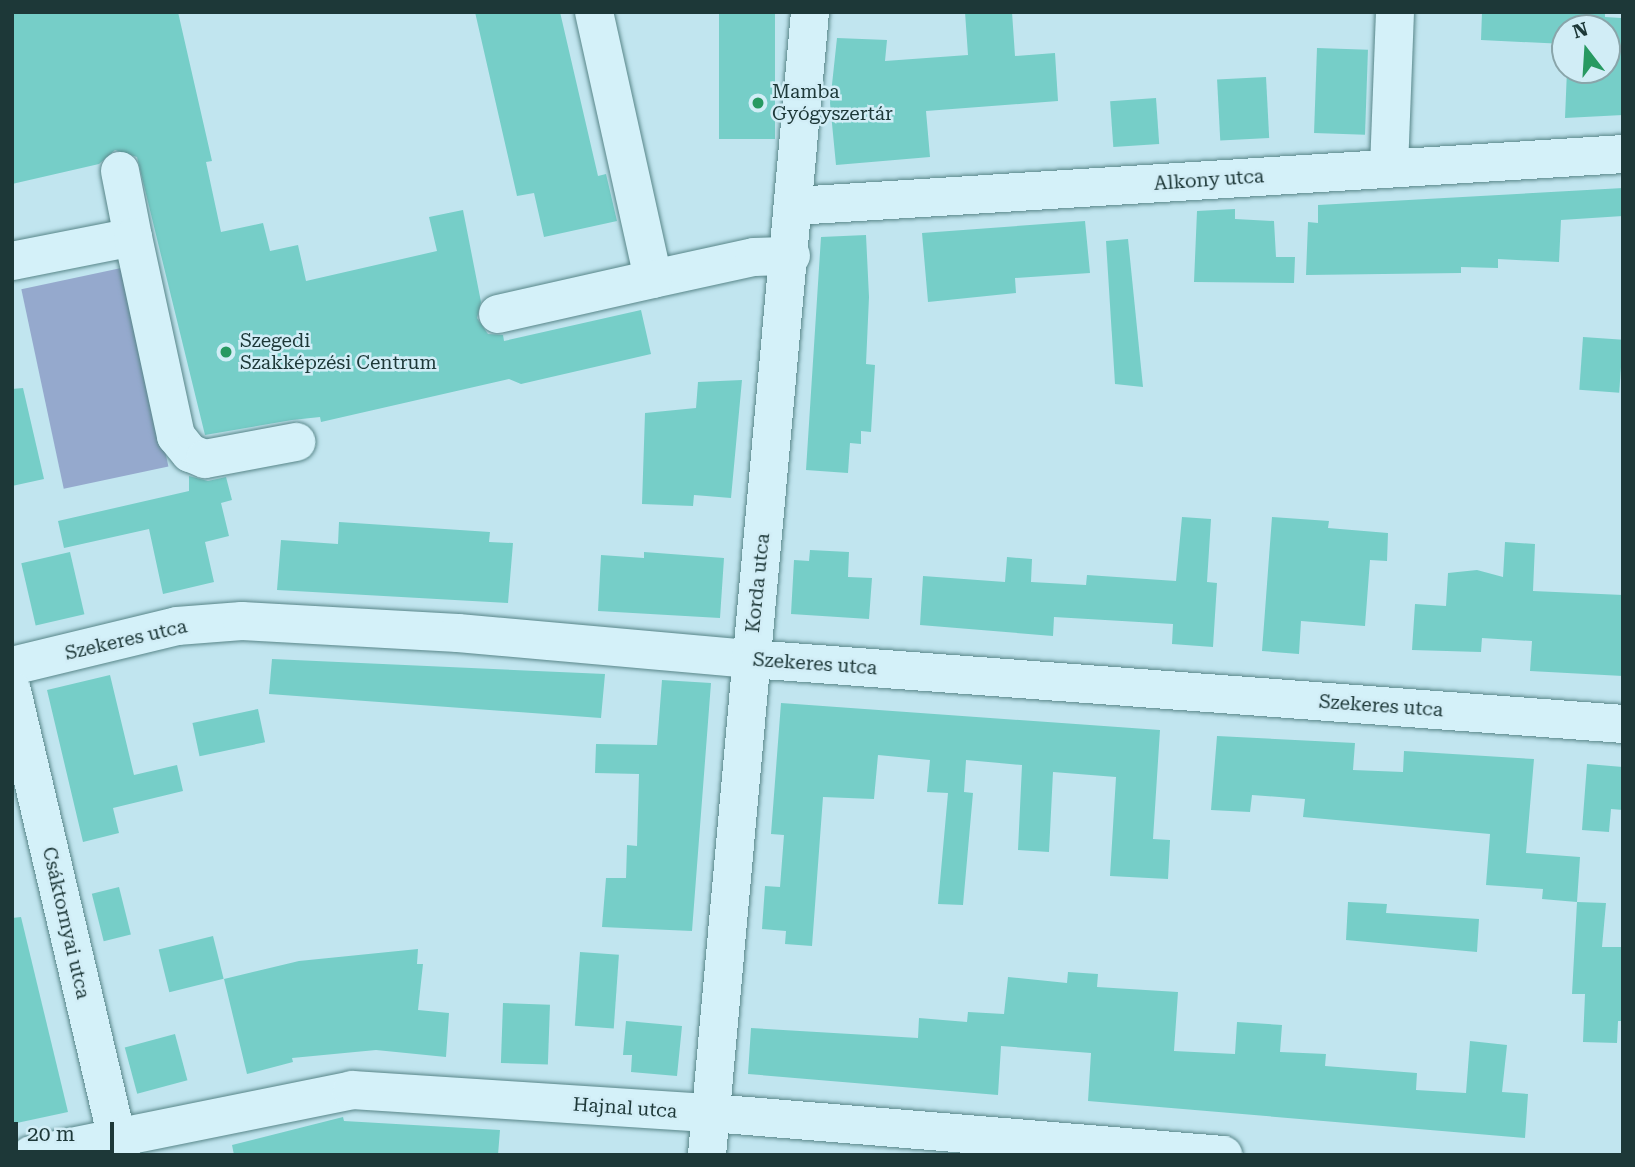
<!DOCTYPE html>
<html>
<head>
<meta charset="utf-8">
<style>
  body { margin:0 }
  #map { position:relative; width:1635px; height:1167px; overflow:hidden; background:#c1e5ef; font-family:"Roboto Serif",serif }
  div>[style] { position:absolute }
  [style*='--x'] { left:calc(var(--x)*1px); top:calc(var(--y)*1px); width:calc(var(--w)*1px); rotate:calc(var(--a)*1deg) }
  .green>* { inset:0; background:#95a9cd; transform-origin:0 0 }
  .building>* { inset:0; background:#76cec8; transform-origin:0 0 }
  .roads { filter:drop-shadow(0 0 2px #588689) drop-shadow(0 0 2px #588689) }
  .minor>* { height:38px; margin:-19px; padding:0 19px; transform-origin:19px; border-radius:19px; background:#d4f1f9 }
  .dots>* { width:19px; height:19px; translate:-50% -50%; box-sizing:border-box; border:4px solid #d1edf6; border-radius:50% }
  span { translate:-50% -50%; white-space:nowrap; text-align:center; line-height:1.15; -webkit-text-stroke:5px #d1edf6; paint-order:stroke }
  .poi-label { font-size:19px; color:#1d3838 }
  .left { translate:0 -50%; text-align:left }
  .street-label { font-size:19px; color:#1d3838 }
  .frame { position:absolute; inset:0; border:14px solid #1d3838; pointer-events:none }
  .north { position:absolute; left:1551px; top:14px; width:70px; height:70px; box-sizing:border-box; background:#d1edf6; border:2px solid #89a5aa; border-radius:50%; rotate:343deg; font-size:19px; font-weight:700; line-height:28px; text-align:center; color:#1d3838 }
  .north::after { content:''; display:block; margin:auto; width:24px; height:32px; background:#279961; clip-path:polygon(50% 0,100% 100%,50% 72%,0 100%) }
  .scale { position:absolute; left:14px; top:1122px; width:100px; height:32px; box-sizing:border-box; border:4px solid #1d3838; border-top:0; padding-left:9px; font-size:21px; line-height:24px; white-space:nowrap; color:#1d3838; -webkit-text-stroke:5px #d1edf6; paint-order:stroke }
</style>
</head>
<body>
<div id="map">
  <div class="green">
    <div style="left:126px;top:267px;width:204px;height:107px;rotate:78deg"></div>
  </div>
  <div class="building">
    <div style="clip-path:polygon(12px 12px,178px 12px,212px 161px,206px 162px,221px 232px,263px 223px,270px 251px,298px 245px,306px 281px,437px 251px,429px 217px,463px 210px,481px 302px,477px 318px,488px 334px,503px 335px,504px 341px,641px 310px,651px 354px,521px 384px,509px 379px,321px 422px,320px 417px,292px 420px,205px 435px,137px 157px,115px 150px,99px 164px,12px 184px)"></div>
    <div style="clip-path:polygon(475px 12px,560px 12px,598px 176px,606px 174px,617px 221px,544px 237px,534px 193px,517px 196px)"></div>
    <div style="left:719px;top:12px;width:56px;height:127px"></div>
    <div style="clip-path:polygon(965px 12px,1012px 12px,1015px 56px,1055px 53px,1058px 101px,926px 111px,930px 157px,836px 165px,830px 103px,837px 38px,887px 40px,885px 61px,968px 55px)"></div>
    <div style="clip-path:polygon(1482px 12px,1605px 12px,1605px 17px,1621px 18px,1623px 115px,1565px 118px,1567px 70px,1607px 70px,1607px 28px,1565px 28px,1565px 44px,1481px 40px)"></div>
    <div style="left:1317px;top:48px;width:51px;height:85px;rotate:2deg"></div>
    <div style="left:1266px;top:77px;width:61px;height:49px;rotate:87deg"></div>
    <div style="left:1156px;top:98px;width:46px;height:46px;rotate:86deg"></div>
    <div style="clip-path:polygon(1623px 188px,1623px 216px,1561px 220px,1559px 262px,1498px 259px,1498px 268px,1461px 267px,1461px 273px,1306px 275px,1308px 222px,1318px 223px,1318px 205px)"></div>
    <div style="clip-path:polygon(1235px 209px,1235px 219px,1274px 221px,1276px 257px,1295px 257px,1294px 283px,1194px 282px,1197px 211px)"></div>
    <div style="clip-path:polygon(1085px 221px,1090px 273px,1015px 278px,1016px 293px,928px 302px,922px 233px)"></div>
    <div style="clip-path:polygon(866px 235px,869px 297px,866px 364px,875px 365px,871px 432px,861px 431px,861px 444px,850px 443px,848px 473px,806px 470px,821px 237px)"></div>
    <div style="clip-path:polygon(1128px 239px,1143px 387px,1115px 384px,1106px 241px)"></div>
    <div style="left:1583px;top:337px;width:40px;height:53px;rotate:4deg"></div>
    <div style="clip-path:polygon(742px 380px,731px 498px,694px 495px,693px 506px,642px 504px,645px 413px,696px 408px,698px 382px)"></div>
    <div style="clip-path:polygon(23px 388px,44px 479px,12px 486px,12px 389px)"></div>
    <div style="clip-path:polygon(189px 476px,208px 481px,226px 477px,232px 500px,221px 503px,229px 536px,205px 542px,214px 582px,163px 594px,149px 529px,64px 548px,58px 521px,189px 491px)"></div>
    <div style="clip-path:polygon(1182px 517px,1211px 519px,1207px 582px,1217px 583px,1213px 647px,1172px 644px,1173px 624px,1054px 617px,1053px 636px,920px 625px,923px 576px,1005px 582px,1007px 557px,1032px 559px,1031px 582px,1086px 585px,1087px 575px,1176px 581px)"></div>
    <div style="clip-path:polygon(1272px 517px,1329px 521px,1328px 528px,1388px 533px,1387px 561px,1370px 560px,1365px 626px,1301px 621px,1299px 654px,1262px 651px)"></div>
    <div style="clip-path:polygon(339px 522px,490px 532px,489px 542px,513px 543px,508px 603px,277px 590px,281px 540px,338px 544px)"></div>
    <div style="clip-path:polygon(1505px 542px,1535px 544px,1533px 591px,1623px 595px,1623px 676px,1530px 671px,1532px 641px,1482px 638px,1481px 652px,1412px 650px,1415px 604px,1446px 606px,1448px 573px,1477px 570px,1503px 577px)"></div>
    <div style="clip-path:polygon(810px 550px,849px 552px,848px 577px,872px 578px,869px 619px,791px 614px,794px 560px,809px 561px)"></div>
    <div style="left:70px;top:552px;width:64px;height:50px;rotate:77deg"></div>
    <div style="clip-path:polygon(644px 552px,724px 558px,720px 618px,598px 611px,601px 555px,644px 558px)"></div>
    <div style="clip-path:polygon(272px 659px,605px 674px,601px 718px,269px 694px)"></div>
    <div style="clip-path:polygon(110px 675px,134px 775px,177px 765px,183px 791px,113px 808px,119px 833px,83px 842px,47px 690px)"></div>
    <div style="clip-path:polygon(662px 680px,711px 683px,692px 931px,602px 927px,606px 878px,626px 878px,627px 845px,637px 846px,639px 774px,595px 773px,596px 744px,657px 745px)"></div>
    <div style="clip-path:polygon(781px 703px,1160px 730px,1153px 839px,1170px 840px,1168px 879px,1110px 876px,1116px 777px,1053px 772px,1049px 852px,1018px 850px,1022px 765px,966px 760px,964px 792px,973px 793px,963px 905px,938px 904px,948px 793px,927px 792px,930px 760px,878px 755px,874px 799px,823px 797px,812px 946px,785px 944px,786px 931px,762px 929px,765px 886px,780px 887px,784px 835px,771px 834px)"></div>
    <div style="left:258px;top:709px;width:34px;height:67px;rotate:78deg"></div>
    <div style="clip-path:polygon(1217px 736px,1355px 743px,1353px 770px,1403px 772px,1404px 751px,1534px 759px,1526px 853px,1580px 857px,1577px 902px,1542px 899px,1543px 889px,1486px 885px,1490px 834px,1303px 817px,1305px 799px,1252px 795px,1250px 812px,1211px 810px)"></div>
    <div style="clip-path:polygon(1587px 764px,1623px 767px,1623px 810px,1611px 809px,1609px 832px,1582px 830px)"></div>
    <div style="left:119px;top:887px;width:49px;height:28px;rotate:76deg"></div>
    <div style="clip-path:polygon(1348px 902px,1387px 904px,1386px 913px,1479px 919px,1477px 952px,1346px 940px)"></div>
    <div style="clip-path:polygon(1577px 902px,1606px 903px,1602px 947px,1623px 947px,1623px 1021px,1618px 1021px,1617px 1043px,1583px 1042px,1585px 994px,1572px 994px)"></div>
    <div style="clip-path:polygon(21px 917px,68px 1112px,12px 1124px,12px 918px)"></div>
    <div style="left:213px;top:936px;width:44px;height:56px;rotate:76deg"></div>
    <div style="clip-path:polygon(418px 949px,417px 964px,423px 964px,418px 1010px,449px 1013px,446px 1057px,376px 1050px,292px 1058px,293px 1062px,247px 1074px,224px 979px,299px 961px)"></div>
    <div style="left:580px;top:952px;width:39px;height:74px;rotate:4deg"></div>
    <div style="clip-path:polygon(1068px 972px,1098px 974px,1097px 987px,1178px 992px,1174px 1051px,1235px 1054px,1237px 1022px,1282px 1025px,1280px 1052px,1326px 1054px,1325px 1066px,1417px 1073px,1416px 1090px,1466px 1093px,1470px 1041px,1507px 1045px,1502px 1092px,1528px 1094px,1525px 1138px,1088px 1101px,1091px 1053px,1001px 1046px,998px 1095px,748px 1074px,751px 1028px,918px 1038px,919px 1018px,967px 1022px,968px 1012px,1004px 1014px,1008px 977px,1067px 983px)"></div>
    <div style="left:503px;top:1003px;width:47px;height:60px;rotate:2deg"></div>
    <div style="clip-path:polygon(626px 1021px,682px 1026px,677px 1076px,631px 1072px,632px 1055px,623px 1055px)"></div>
    <div style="left:175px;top:1034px;width:48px;height:52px;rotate:75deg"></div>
    <div style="clip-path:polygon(343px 1117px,344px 1121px,500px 1130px,498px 1155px,234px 1155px,232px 1145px)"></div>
  </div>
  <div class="roads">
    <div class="minor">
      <div style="--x:594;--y:12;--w:273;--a:77.5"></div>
      <div style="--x:653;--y:279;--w:103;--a:-12.3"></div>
      <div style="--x:754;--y:257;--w:37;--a:-2"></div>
      <div style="--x:1389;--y:168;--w:156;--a:-87.8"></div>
      <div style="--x:120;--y:171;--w:67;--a:78.9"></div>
      <div style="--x:795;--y:206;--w:830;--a:-3.59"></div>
      <div style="--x:12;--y:261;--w:123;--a:-11.2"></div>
      <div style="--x:133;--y:237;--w:204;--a:77.8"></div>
      <div style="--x:176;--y:436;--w:22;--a:51"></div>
      <div style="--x:190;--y:453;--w:16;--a:22"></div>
      <div style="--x:205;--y:459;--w:93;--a:-10.6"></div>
      <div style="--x:498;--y:314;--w:159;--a:-12.7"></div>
      <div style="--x:12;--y:666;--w:170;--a:-13.6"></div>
      <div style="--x:177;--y:626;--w:65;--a:-4.4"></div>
      <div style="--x:242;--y:621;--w:216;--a:3.2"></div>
      <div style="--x:458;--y:633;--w:294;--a:5.1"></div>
      <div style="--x:751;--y:659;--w:874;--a:4.26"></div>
      <div style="--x:12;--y:691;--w:477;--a:76.8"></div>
      <div style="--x:31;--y:1155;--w:328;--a:-11.4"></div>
      <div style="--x:352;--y:1090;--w:360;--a:3.7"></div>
      <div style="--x:711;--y:1113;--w:514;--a:4.69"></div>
      <div style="--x:707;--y:1155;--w:1148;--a:-84.85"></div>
    </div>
  </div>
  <div class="dots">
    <div style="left:758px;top:103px;background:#279961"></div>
    <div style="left:226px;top:352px;background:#279961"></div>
  </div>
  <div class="poi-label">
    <span class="left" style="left:772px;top:103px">Mamba<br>Gyógyszertár</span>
    <span class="left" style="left:240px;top:352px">Szegedi<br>Szakképzési Centrum</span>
  </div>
  <div class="street-label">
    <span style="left:1209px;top:180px;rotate:-4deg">Alkony utca</span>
    <span style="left:758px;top:583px;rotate:-84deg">Korda utca</span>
    <span style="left:126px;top:640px;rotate:-13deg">Szekeres utca</span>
    <span style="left:815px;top:664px;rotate:4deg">Szekeres utca</span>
    <span style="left:1381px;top:706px;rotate:4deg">Szekeres utca</span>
    <span style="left:66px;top:923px;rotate:77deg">Csáktornyai utca</span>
    <span style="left:625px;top:1108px;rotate:4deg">Hajnal utca</span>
  </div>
  <div class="frame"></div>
  <div class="north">N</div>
  <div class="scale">20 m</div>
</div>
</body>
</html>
